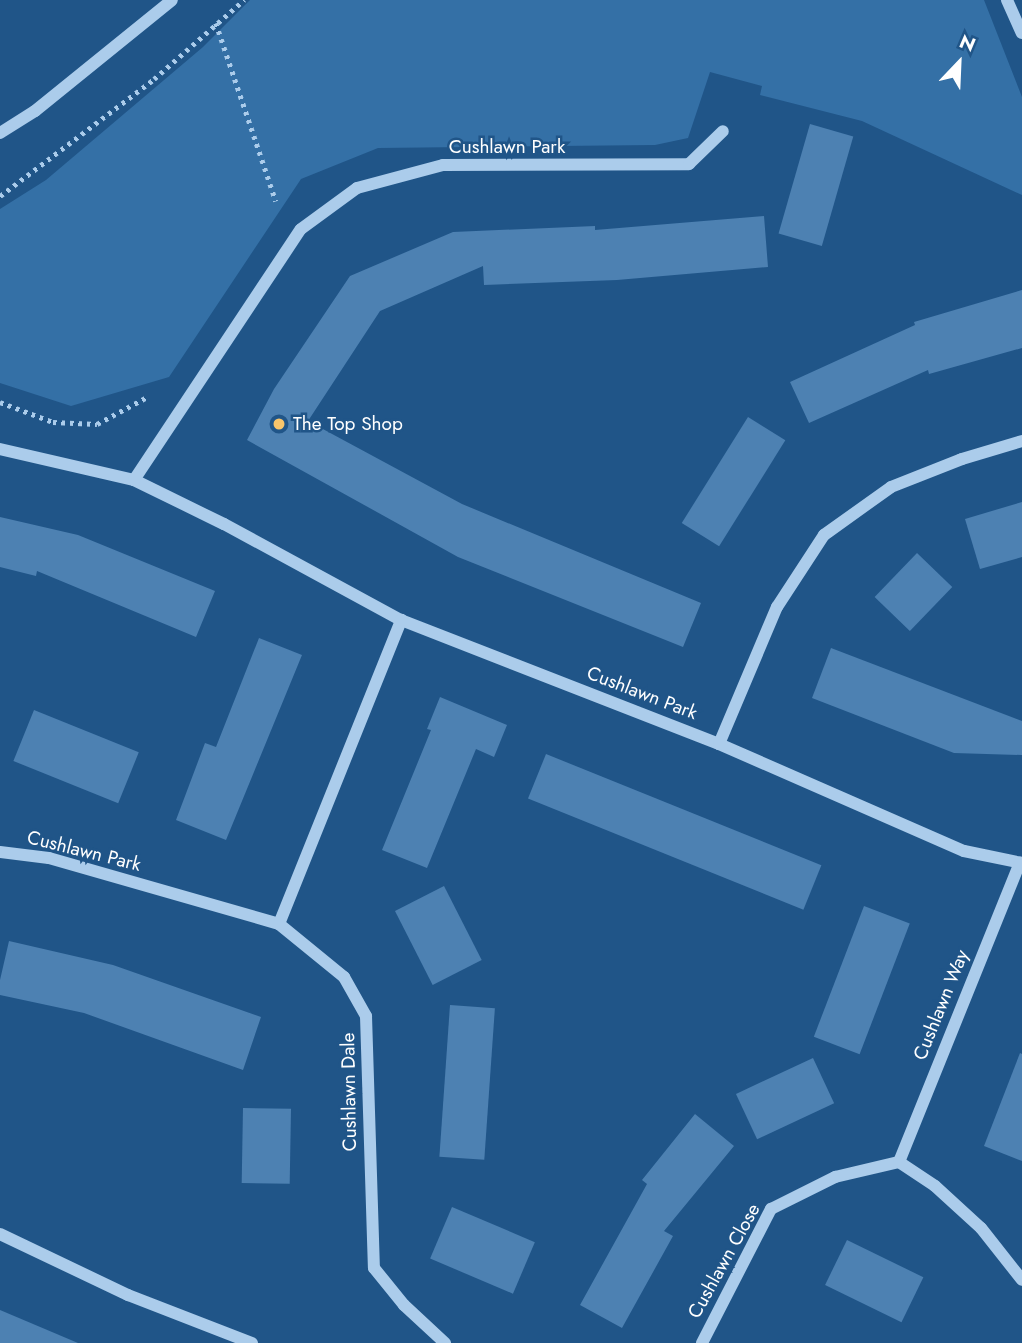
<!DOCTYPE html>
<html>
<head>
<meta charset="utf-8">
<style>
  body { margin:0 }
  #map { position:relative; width:1022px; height:1343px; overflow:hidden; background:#205588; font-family:Jost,sans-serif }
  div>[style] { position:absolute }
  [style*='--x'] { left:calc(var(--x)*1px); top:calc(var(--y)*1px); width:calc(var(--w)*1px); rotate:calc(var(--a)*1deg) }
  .green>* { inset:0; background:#3470a6 }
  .building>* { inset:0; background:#4d81b2; transform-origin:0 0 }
  .path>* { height:4.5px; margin-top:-2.25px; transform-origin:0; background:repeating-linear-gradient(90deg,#abcceb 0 3.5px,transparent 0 8.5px) }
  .minor>* { height:12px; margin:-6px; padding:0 6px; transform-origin:6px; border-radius:6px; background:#abcceb }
  .dots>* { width:19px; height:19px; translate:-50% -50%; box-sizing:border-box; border:4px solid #205588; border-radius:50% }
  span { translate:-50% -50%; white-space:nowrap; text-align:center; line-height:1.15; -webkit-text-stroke:5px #205588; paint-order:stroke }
  .street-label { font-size:19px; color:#fff }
  .poi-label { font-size:19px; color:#fff }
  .left { translate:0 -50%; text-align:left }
  .north { position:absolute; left:924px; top:28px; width:70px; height:70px; -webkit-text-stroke:5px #205588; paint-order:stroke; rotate:23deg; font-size:19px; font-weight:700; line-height:28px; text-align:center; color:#fff }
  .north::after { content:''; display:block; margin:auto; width:24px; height:32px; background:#fff; clip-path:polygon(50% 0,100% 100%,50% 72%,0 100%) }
</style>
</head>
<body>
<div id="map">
  <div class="green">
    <div style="clip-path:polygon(250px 0,984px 0,1022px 97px,1022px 195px,862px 121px,760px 95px,762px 86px,710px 72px,688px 138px,655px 145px,378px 148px,301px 179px,169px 377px,71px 406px,0 383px,0 209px,46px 180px,203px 47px)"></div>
  </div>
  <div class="building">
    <div style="left:810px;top:124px;width:45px;height:114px;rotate:16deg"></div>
    <div style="clip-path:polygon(764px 216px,768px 267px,617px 280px,484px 285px,483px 266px,380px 311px,308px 421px,462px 504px,701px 603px,683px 647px,458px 557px,247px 440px,274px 389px,350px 276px,453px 232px,595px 226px,595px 230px)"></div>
    <div style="clip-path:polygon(1022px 290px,1022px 348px,929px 374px,928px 370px,809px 423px,790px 382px,915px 325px,914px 322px)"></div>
    <div style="left:748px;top:417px;width:44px;height:125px;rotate:32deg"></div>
    <div style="clip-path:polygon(1022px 502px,1022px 557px,980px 569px,965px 519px)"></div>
    <div style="clip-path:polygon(0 517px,78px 535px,215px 591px,196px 637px,37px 571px,36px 576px,0 567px)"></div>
    <div style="left:917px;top:553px;width:49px;height:61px;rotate:44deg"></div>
    <div style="clip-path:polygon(259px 638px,302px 655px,226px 840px,176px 820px,205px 743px,216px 747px)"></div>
    <div style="clip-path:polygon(831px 648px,1022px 721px,1022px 755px,954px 753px,812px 698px)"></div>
    <div style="clip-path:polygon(440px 697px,507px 725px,494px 757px,476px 749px,427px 868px,382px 850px,431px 730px,427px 729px)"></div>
    <div style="left:34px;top:710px;width:113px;height:55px;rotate:22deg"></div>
    <div style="left:546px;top:754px;width:297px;height:48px;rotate:22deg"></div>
    <div style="left:444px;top:886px;width:83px;height:55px;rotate:63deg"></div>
    <div style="left:864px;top:906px;width:49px;height:140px;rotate:21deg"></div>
    <div style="clip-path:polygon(9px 941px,113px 965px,261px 1017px,243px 1070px,84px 1013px,0 995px,0 980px)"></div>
    <div style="left:450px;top:1005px;width:45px;height:152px;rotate:4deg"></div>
    <div style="clip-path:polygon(1020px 1053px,1022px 1054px,1022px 1161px,984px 1146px)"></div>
    <div style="left:813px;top:1058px;width:50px;height:85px;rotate:65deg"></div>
    <div style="left:243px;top:1108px;width:48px;height:75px;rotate:1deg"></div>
    <div style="clip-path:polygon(695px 1114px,734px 1146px,664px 1231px,673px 1236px,622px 1328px,580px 1305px,647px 1184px,642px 1180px)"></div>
    <div style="left:452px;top:1207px;width:90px;height:56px;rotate:23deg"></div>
    <div style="left:847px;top:1240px;width:85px;height:50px;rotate:26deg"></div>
    <div style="clip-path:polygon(0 1310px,78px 1343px,0 1343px)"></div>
  </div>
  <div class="path">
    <div style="--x:216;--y:23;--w:188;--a:71.4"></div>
    <div style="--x:0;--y:196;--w:193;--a:-37.2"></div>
    <div style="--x:154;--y:79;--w:120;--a:-41.3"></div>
    <div style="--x:0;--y:402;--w:57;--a:20.7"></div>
    <div style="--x:53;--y:422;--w:44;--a:2.6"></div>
    <div style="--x:97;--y:424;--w:59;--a:-28.3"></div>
  </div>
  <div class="minor">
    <div style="--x:1007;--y:0;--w:36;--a:66"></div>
    <div style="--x:0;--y:133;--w:41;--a:-32.2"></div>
    <div style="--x:35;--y:111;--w:176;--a:-39"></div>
    <div style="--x:0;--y:449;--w:138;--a:13"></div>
    <div style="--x:134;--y:480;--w:100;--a:26.1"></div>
    <div style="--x:224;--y:524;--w:201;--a:28.5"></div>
    <div style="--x:401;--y:620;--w:341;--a:21.3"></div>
    <div style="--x:719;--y:744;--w:267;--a:23.6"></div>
    <div style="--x:964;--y:851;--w:59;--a:11.7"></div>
    <div style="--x:134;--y:480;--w:301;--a:-56.4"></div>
    <div style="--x:301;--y:229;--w:69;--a:-36.2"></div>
    <div style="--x:357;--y:188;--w:89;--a:-15"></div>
    <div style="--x:443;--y:165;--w:246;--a:-0.2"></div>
    <div style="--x:689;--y:164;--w:47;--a:-44.1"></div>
    <div style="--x:719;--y:744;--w:149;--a:-67.1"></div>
    <div style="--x:777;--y:607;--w:86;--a:-56.9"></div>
    <div style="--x:824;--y:535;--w:82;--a:-35.6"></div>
    <div style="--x:891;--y:487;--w:76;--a:-21.5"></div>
    <div style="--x:962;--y:459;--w:63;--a:-16.7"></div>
    <div style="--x:0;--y:852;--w:49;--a:7"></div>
    <div style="--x:49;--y:858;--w:239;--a:16"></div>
    <div style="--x:279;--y:924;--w:84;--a:39.2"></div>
    <div style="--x:344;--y:977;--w:45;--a:60.6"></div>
    <div style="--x:366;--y:1016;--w:252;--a:88.2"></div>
    <div style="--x:374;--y:1268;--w:48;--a:51"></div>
    <div style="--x:404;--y:1305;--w:56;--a:42.8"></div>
    <div style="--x:279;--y:924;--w:328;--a:-68.1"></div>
    <div style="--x:899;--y:1162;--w:323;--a:-68"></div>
    <div style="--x:0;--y:1234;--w:142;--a:25.5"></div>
    <div style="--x:128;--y:1295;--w:133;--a:21.2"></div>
    <div style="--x:702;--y:1343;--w:151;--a:-62.8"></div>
    <div style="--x:771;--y:1209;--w:72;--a:-26.6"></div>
    <div style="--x:835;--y:1177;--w:66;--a:-13.2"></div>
    <div style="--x:899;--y:1162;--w:43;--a:33.7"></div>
    <div style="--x:935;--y:1186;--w:62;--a:42.4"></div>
    <div style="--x:981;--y:1228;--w:66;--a:51.7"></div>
  </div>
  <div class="dots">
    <div style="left:279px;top:424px;background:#f8c56b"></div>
  </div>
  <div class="street-label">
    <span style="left:507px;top:147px">Cushlawn Park</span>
    <span style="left:642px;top:693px;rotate:21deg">Cushlawn Park</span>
    <span style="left:84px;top:851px;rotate:14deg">Cushlawn Park</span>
    <span style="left:941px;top:1005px;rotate:-68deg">Cushlawn Way</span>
    <span style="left:349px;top:1092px;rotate:-91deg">Cushlawn Dale</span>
    <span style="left:724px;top:1261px;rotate:-61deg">Cushlawn Close</span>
  </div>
  <div class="poi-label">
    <span class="left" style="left:293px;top:424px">The Top Shop</span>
  </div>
  <div class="north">N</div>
</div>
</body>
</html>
